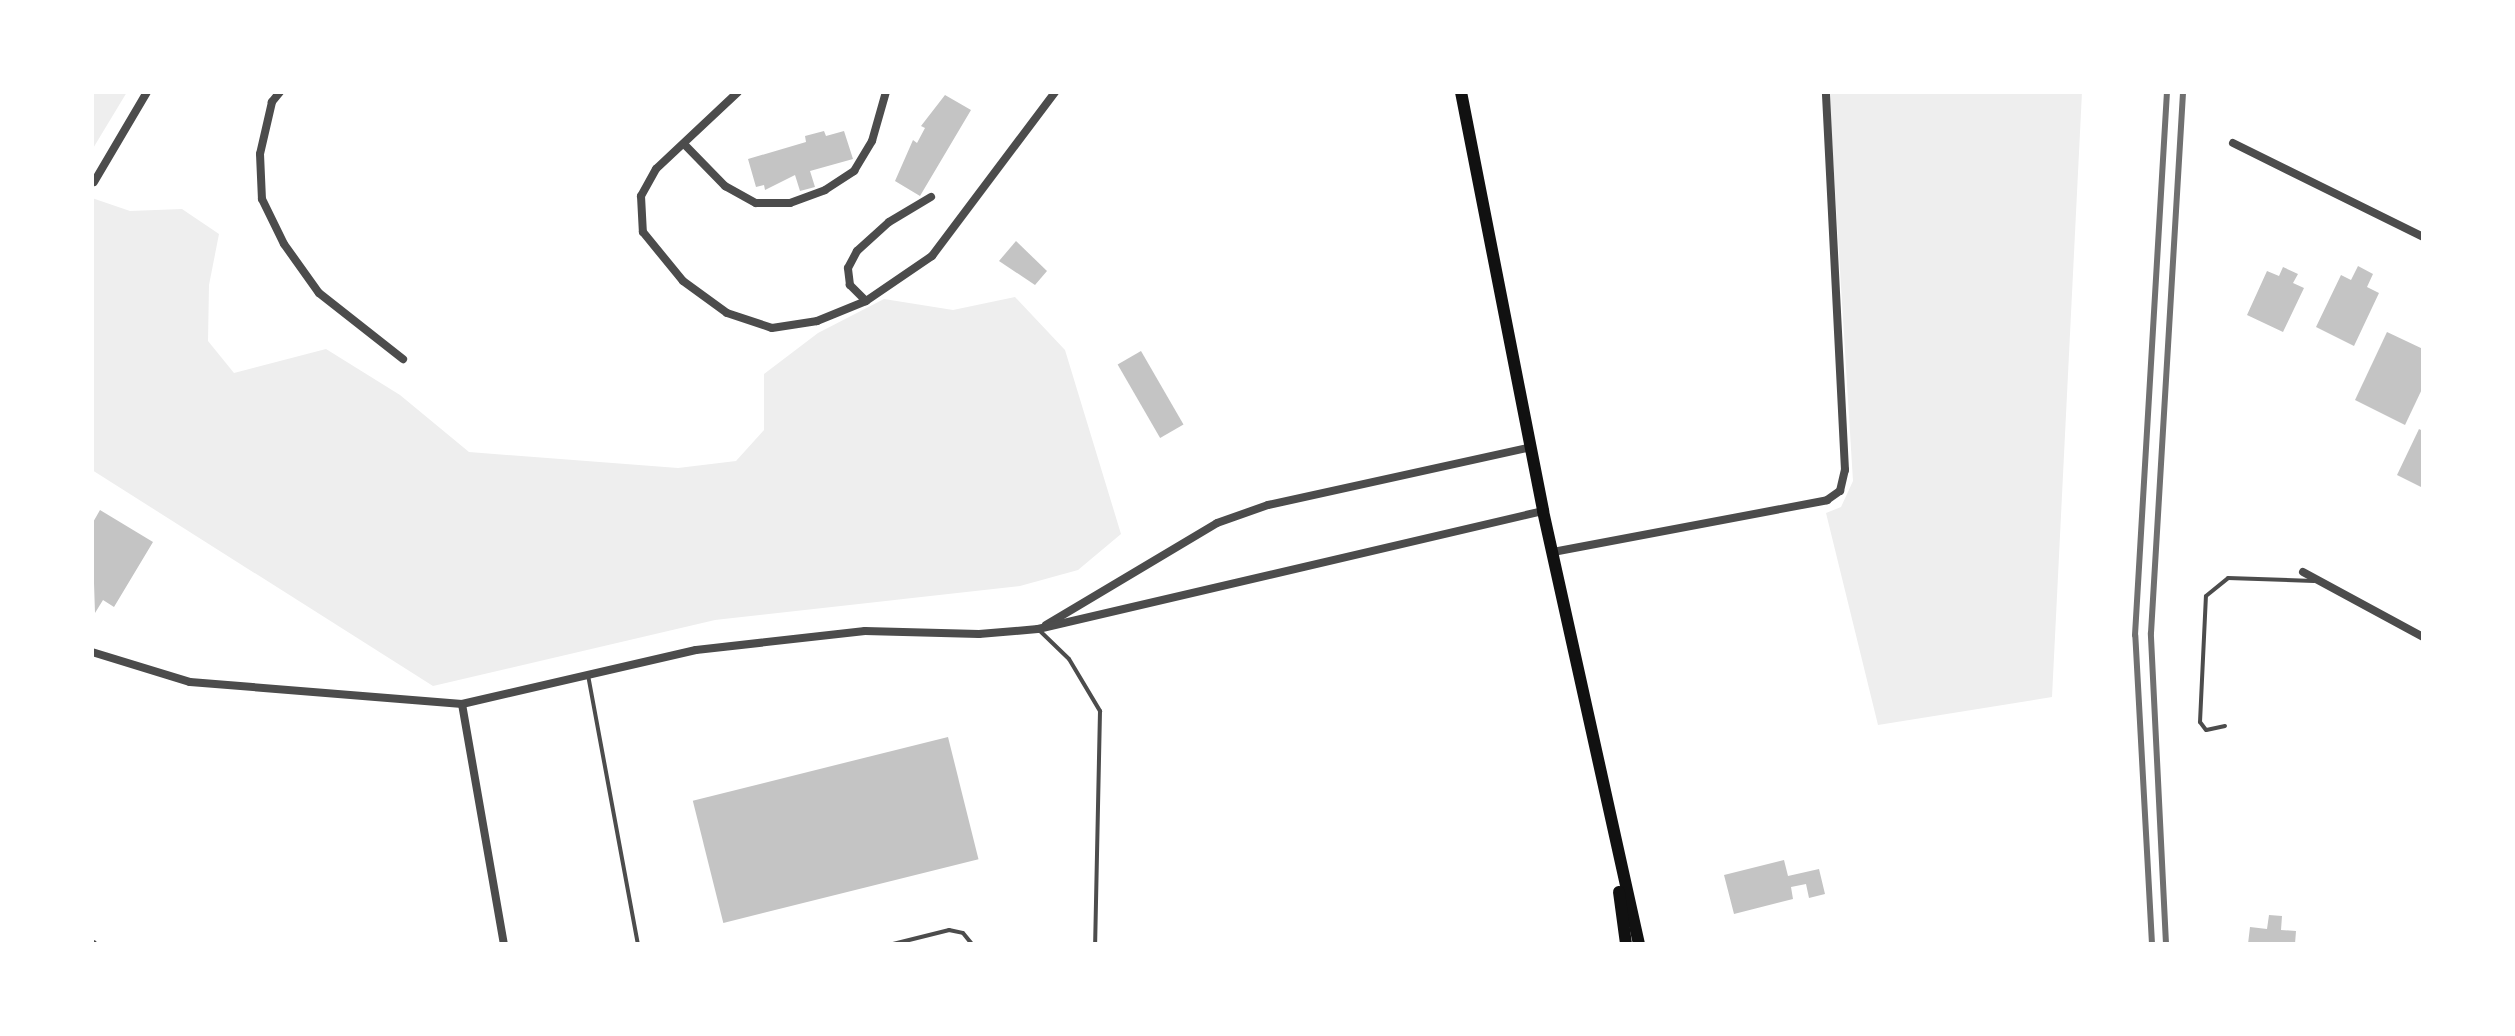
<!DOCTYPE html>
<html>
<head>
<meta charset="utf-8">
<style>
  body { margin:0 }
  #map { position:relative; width:2515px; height:1036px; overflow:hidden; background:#fff; font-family:"Varela Round",sans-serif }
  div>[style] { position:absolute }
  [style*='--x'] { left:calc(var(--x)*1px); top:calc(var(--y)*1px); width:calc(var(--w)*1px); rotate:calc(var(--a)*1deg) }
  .green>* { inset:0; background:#eee }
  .building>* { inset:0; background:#c4c4c4; transform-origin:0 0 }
  .service>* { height:4px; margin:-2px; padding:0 2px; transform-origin:2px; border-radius:2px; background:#4c4c4c }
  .minor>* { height:8px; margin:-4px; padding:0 4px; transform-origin:4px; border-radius:4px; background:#4c4c4c }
  .secondary>* { height:12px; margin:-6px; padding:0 6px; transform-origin:6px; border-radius:6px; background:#111 }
  .rail>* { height:6px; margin:-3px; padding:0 3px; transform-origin:3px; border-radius:3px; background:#707070 }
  span { translate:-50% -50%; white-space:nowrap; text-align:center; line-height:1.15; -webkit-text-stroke:8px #fff; paint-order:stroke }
  .frame { position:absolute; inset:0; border:94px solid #fff; pointer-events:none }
</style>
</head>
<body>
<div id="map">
  <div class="green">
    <div style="clip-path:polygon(92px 92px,127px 92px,92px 150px)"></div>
    <div style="clip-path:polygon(1829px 92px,2082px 92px,2052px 697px,1878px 725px,1826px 513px,1841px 507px,1853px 481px)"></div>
    <div style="clip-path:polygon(92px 198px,130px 211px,182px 209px,219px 234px,209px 285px,208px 341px,234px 373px,326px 349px,400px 395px,469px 452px,678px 468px,736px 461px,764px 430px,764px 374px,818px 333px,884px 299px,953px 310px,1015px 297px,1065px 350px,1121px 534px,1078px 570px,1020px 586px,715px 620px,433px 686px,92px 470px)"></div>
  </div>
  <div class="building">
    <div style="clip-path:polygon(945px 95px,971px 110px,920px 196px,895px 181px,913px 140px,917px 143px,925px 128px,921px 126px)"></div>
    <div style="clip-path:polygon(824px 131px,826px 136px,844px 131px,853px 159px,810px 171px,815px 187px,800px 191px,795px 175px,765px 190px,764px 185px,756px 187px,748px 159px,806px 142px,805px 136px)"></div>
    <div style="clip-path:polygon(1016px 241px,1047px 271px,1035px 285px,999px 261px)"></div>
    <div style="clip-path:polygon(2358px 266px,2373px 274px,2367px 287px,2379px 293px,2354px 346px,2316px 327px,2341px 275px,2351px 280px)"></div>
    <div style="clip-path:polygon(2283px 267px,2298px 274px,2293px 283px,2304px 288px,2283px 332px,2247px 315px,2267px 271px,2279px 276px)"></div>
    <div style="clip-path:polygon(2387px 332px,2423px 349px,2423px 387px,2405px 425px,2355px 400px)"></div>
    <div style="left:1141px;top:351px;width:85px;height:27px;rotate:60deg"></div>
    <div style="clip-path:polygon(2419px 429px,2423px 431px,2423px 488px,2397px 475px)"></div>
    <div style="clip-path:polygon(100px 510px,153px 542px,114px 607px,103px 600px,95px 613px,92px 524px)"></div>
    <div style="left:948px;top:737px;width:126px;height:263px;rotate:76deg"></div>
    <div style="clip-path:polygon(1784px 860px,1788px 876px,1819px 869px,1825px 894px,1809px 898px,1806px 884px,1791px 887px,1793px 899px,1734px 914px,1724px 875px)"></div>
    <div style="clip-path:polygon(2269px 915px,2282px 916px,2281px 930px,2296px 931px,2295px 944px,2248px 944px,2250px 927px,2267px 929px)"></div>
  </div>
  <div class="service">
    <div style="--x:1040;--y:631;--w:40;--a:44"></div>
    <div style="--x:1069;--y:659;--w:61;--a:59.2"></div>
    <div style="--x:1100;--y:711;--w:233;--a:91.2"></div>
    <div style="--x:588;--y:675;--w:274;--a:79.5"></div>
    <div style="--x:2225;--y:726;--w:19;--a:168"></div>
    <div style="--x:2206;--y:730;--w:10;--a:-127"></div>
    <div style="--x:2200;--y:722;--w:126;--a:-87.3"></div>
    <div style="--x:2206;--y:596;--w:28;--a:-39"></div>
    <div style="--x:2228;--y:578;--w:86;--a:2"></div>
    <div style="--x:893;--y:944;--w:58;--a:-14"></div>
    <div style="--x:949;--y:930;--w:14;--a:12"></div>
    <div style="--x:963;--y:933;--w:14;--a:51"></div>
  </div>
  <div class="minor">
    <div style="--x:280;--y:92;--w:13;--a:129"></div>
    <div style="--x:272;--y:102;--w:53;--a:103"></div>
    <div style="--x:260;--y:154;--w:45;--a:87.5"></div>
    <div style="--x:262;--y:199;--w:50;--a:63.9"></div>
    <div style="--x:284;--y:244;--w:60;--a:54.5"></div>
    <div style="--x:319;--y:293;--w:107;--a:38.2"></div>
    <div style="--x:738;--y:92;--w:112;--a:136.8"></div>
    <div style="--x:656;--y:169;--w:31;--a:119"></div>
    <div style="--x:641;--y:196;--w:36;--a:87"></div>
    <div style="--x:643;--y:232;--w:63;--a:50.8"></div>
    <div style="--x:683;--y:281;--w:54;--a:36"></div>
    <div style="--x:727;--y:313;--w:47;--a:18.4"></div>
    <div style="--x:772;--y:328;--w:46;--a:-8.8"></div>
    <div style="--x:817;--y:321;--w:53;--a:-22.2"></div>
    <div style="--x:866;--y:301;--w:80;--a:-34.3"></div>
    <div style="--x:932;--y:256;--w:205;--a:-53.1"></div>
    <div style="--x:2233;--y:143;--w:212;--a:26.3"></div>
    <div style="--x:684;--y:144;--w:59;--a:45.7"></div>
    <div style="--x:725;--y:186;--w:35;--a:29"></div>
    <div style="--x:756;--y:203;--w:34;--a:0"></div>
    <div style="--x:790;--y:203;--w:37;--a:-20"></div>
    <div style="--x:825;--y:190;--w:35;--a:-33"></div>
    <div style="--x:854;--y:171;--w:35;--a:-59"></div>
    <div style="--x:872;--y:141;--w:51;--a:-74.1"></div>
    <div style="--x:94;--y:182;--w:104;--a:-59.5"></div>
    <div style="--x:866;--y:301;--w:23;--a:-135"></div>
    <div style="--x:850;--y:285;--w:17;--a:-97"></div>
    <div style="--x:848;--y:268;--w:19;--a:-62"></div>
    <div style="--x:857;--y:251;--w:43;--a:-42.2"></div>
    <div style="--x:889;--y:222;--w:49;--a:-30.8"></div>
    <div style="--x:1553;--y:552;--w:279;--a:-10.7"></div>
    <div style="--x:1827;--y:500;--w:16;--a:-35"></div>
    <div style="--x:1840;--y:491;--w:22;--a:-77"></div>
    <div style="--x:1845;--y:470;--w:378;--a:-92.9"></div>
    <div style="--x:2303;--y:572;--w:136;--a:28.4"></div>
    <div style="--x:1046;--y:625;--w:199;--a:-30.8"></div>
    <div style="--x:1217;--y:523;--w:54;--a:-19.4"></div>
    <div style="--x:1268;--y:505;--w:270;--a:-12.4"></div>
    <div style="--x:92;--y:652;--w:102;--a:17"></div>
    <div style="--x:190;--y:682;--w:273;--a:4.6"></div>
    <div style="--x:462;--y:704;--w:240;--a:-13"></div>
    <div style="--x:696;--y:650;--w:170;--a:-6.4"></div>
    <div style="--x:865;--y:631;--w:114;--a:1.5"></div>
    <div style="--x:979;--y:634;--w:59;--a:-4.8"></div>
    <div style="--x:1038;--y:629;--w:519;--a:-13.15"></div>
    <div style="--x:462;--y:704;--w:244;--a:80.1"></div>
    <div style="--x:92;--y:944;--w:1;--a:0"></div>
  </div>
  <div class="secondary">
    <div style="--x:1461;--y:92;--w:427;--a:78.9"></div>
    <div style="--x:1543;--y:511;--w:444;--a:77.5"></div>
    <div style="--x:1619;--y:892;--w:52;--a:82.3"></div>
  </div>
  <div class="rail">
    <div style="--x:2152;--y:944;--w:309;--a:-93.1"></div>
    <div style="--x:2135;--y:635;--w:544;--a:-86.63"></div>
    <div style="--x:2166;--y:944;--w:311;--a:-92.8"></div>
    <div style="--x:2151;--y:633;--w:542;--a:-86.61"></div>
  </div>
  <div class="frame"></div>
</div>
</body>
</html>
